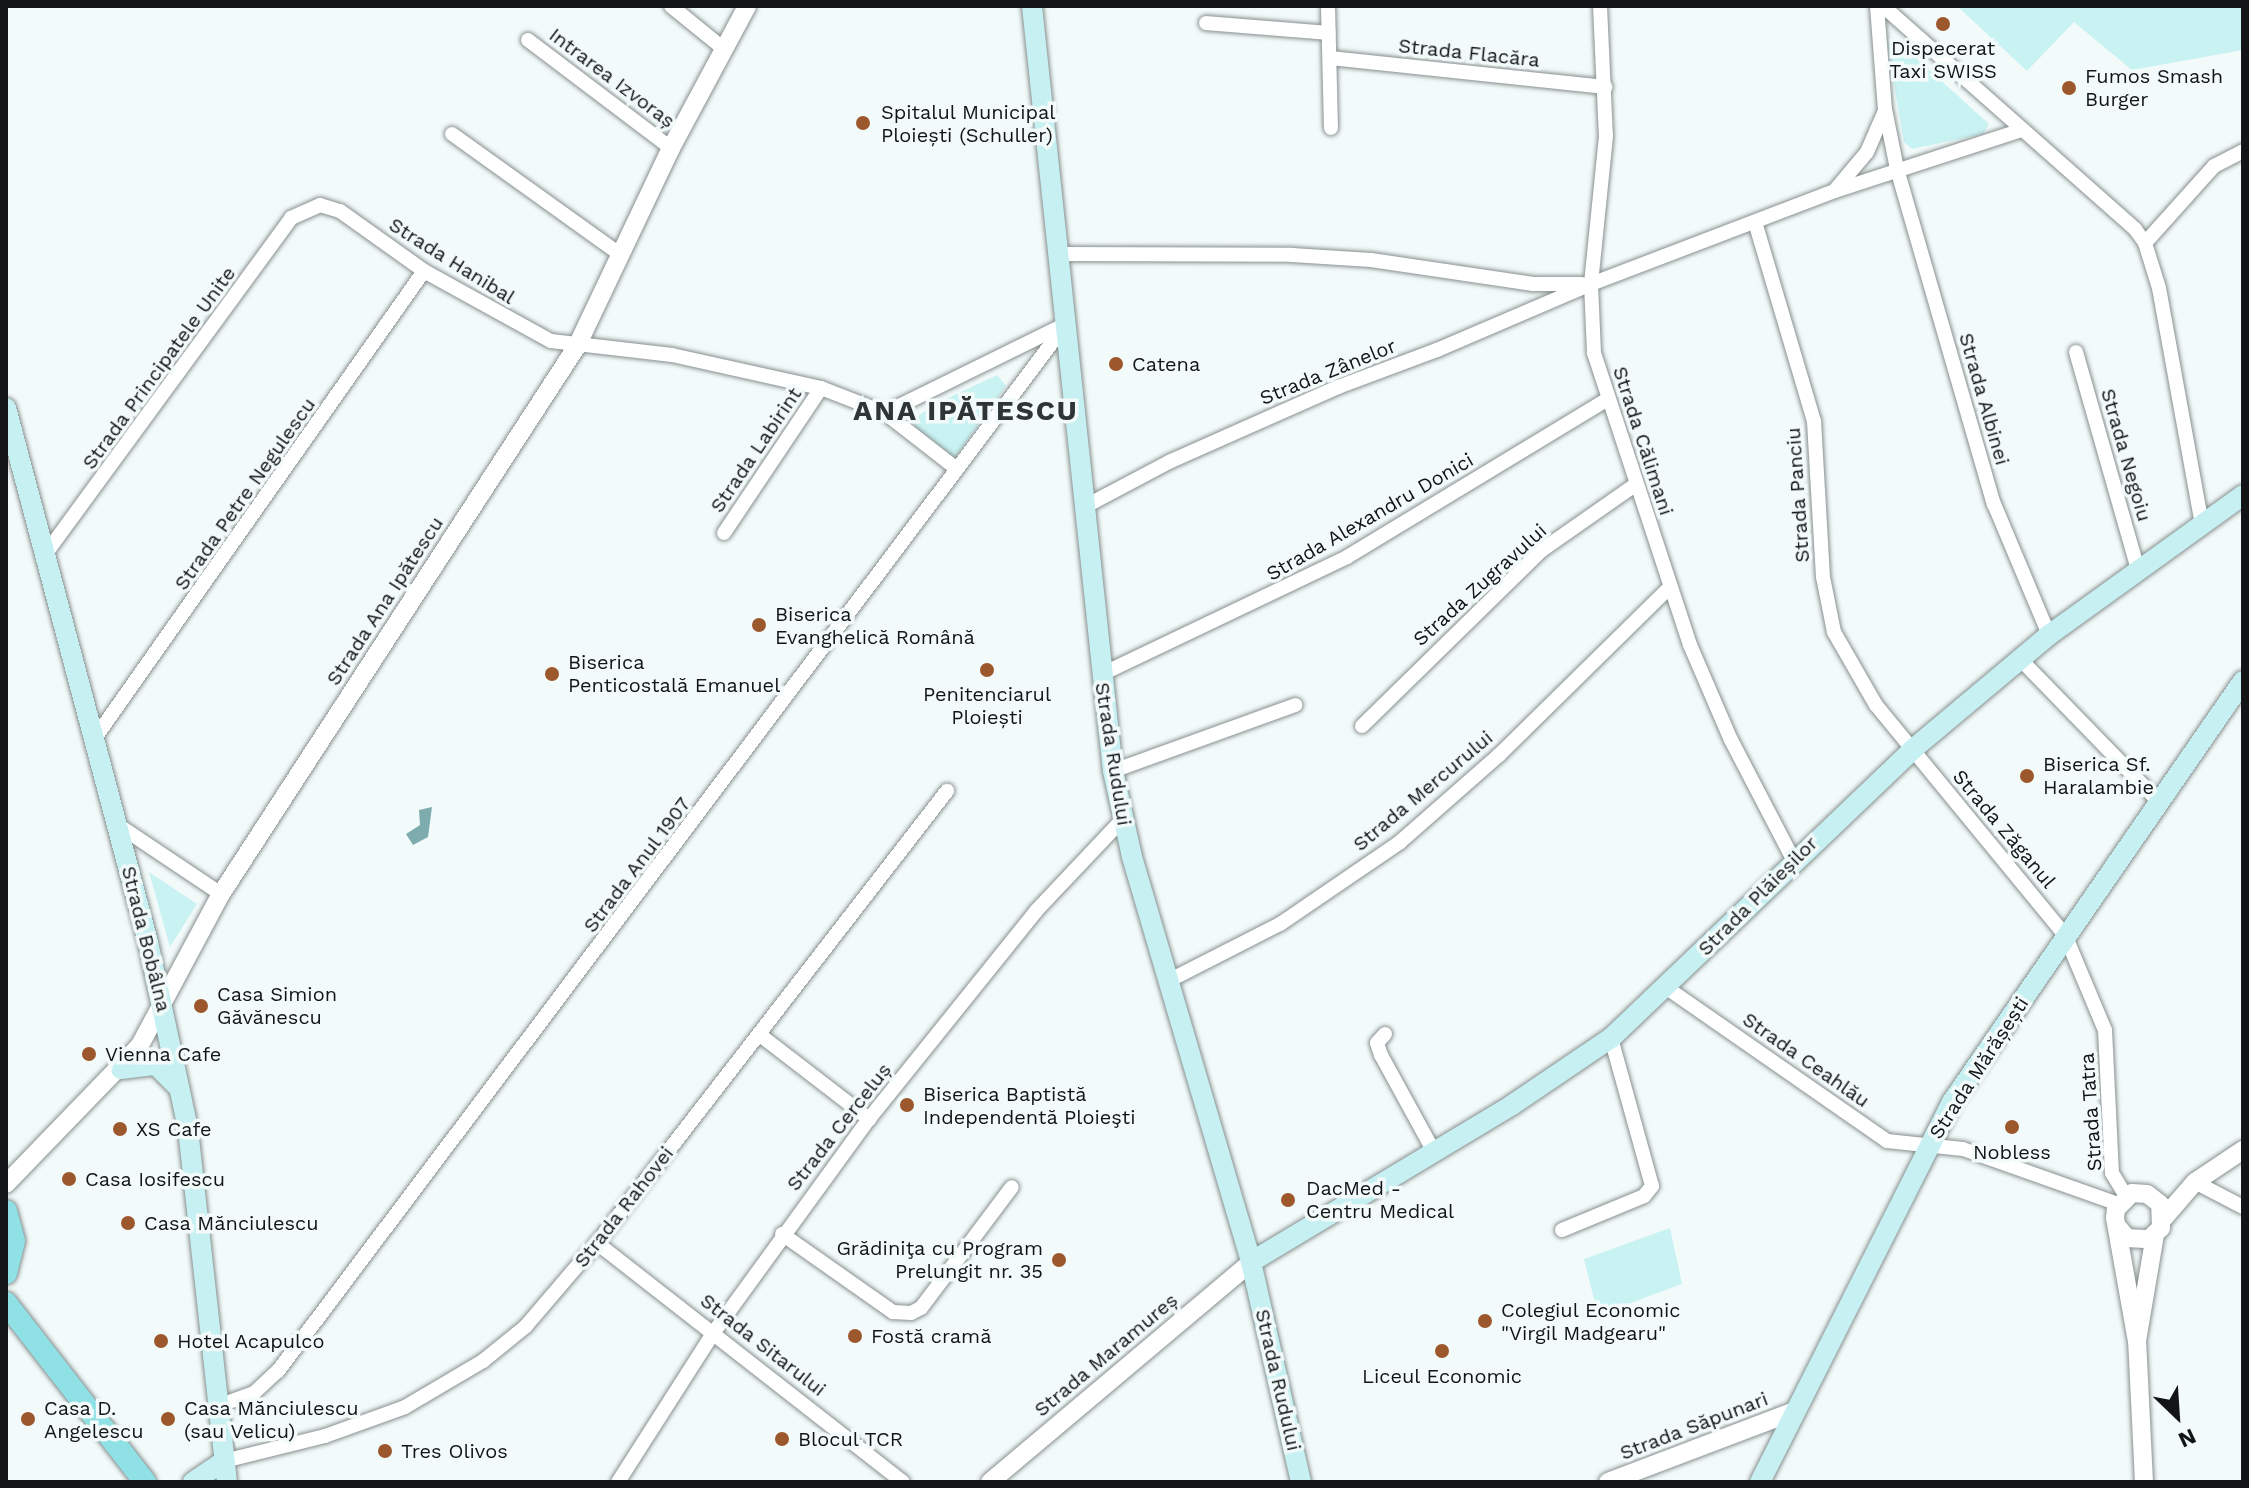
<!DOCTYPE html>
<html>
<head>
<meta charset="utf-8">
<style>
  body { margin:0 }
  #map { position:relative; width:2249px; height:1488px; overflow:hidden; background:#f2fafa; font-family:"Work Sans",sans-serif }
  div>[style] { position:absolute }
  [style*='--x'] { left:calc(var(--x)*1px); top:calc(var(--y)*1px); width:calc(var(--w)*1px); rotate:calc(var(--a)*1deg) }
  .green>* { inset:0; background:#c9f2f3 }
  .water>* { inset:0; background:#7eacae }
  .roads { filter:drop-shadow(0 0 2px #888f8f) drop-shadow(0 0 2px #888f8f) }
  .minor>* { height:14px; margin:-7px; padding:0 7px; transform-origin:7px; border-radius:7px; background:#fff }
  .tertiary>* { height:18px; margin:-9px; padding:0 9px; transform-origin:9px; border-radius:9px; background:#fff }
  .secondary>* { height:20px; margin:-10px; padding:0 10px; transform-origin:10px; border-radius:10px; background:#c7f0f2 }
  .primary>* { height:22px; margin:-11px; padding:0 11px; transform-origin:11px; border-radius:11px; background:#8fe1e5 }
  .dots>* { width:22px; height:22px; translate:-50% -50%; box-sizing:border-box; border:4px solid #f2fafa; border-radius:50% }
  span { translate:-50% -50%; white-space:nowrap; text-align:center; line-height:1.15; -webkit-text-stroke:7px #f2fafa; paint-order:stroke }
  .poi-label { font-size:20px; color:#121415 }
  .left { translate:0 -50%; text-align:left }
  .right { translate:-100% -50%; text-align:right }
  .street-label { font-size:20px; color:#121415 }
  .district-label { font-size:28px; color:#2f3535; font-weight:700; letter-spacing:2px }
  .frame { position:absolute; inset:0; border:8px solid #121415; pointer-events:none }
  .north { position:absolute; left:2137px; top:1376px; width:80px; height:80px; -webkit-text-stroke:6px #f2fafa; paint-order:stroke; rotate:155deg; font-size:22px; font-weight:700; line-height:32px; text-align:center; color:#121415 }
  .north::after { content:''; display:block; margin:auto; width:28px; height:36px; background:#121415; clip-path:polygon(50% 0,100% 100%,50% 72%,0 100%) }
</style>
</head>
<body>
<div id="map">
  <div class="green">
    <div style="clip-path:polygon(1957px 6px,2243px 6px,2243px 50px,2132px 70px,2074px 22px,2027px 71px)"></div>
    <div style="clip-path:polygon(1896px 40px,1989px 124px,1983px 134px,1912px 149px,1904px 142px,1887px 44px)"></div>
    <div style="clip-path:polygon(997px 375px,1006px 386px,954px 459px,916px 428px,914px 419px,933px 405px)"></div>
    <div style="clip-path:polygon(149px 872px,197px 904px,170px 947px)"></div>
    <div style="clip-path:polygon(1670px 1228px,1682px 1284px,1598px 1315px,1584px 1259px)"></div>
  </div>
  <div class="water">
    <div style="clip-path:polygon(432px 807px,428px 837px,413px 845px,406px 834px,420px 825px,419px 810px)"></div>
  </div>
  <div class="roads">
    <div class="minor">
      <div style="--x:671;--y:6;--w:68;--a:39.1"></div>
      <div style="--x:1328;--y:6;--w:122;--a:88.6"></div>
      <div style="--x:1600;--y:6;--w:130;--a:87.4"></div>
      <div style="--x:1606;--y:136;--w:149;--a:95.8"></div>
      <div style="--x:1591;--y:284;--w:69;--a:87.5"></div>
      <div style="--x:1594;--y:353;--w:307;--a:71.8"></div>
      <div style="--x:1690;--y:645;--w:103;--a:66.7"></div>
      <div style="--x:1731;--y:740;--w:134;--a:62.5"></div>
      <div style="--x:1877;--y:6;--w:103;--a:85.6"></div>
      <div style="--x:1885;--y:109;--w:61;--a:78.7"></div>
      <div style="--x:1897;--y:169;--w:349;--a:73.9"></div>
      <div style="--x:1994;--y:504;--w:142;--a:67.2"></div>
      <div style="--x:1883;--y:6;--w:337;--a:41.5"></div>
      <div style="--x:2135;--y:229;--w:17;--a:54"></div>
      <div style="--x:2145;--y:243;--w:47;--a:72.7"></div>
      <div style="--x:2159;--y:288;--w:240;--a:79.7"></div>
      <div style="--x:1206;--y:23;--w:123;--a:4.6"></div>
      <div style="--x:528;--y:40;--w:179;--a:37.1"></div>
      <div style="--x:1330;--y:58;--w:277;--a:6"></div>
      <div style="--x:452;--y:134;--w:204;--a:35.6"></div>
      <div style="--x:1836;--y:189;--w:48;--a:-50"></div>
      <div style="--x:1867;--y:152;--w:43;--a:-66.4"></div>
      <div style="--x:1755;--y:222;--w:208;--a:73.5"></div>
      <div style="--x:1814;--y:421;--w:156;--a:86.7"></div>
      <div style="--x:1823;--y:577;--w:56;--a:78.7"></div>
      <div style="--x:1834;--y:632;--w:84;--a:60.1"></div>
      <div style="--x:1876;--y:705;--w:298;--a:50.6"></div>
      <div style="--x:2065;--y:935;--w:103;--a:67.2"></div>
      <div style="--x:2105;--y:1030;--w:143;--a:87.2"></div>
      <div style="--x:2112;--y:1173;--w:27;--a:59"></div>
      <div style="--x:2145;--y:243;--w:103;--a:-48.1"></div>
      <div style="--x:2214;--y:166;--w:33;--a:-27"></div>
      <div style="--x:1059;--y:254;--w:233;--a:0.2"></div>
      <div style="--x:1292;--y:255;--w:79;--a:3.6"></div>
      <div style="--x:1371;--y:260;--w:164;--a:8.4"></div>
      <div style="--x:1533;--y:284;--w:49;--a:0"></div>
      <div style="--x:2076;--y:352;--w:226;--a:74.1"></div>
      <div style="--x:885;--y:413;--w:199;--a:-26.2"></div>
      <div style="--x:1084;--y:507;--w:98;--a:-27.9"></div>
      <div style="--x:1171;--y:461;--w:183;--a:-23.9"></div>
      <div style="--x:1338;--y:387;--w:106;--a:-20.5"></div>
      <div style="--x:1437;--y:350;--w:168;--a:-23.2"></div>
      <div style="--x:1591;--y:284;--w:261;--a:-20.9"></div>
      <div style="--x:1835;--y:191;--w:197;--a:-18.1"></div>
      <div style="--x:724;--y:533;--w:174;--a:-56.2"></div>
      <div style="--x:44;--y:556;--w:419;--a:-53.8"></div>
      <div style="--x:291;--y:218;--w:32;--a:-24"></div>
      <div style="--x:320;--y:205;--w:21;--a:17"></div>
      <div style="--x:340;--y:211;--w:103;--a:35.5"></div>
      <div style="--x:424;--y:271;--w:145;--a:28.9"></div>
      <div style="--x:551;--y:341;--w:122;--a:6.6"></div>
      <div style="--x:672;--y:355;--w:153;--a:12.5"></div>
      <div style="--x:821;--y:388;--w:69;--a:21.3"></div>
      <div style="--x:885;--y:413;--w:91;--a:37.9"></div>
      <div style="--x:2020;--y:659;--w:198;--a:45.8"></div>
      <div style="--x:1100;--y:675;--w:274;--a:-25.5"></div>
      <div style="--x:1347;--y:557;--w:305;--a:-31.2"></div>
      <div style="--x:1362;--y:726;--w:252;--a:-44.4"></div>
      <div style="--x:1542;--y:550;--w:113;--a:-35"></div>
      <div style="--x:95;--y:738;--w:571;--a:-54.84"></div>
      <div style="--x:1113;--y:771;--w:194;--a:-19.9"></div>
      <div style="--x:118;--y:825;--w:124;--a:33.8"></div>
      <div style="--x:1168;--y:981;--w:126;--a:-27"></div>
      <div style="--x:1280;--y:924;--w:145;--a:-34.3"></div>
      <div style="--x:1400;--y:842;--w:132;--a:-41.3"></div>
      <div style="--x:1499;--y:755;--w:240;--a:-44.5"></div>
      <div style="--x:1667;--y:988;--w:268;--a:34.8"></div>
      <div style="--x:1887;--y:1141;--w:76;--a:6"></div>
      <div style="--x:1963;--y:1149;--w:164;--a:19.5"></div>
      <div style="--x:1385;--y:1034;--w:12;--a:132"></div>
      <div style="--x:1377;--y:1043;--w:13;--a:72"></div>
      <div style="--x:1381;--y:1055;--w:111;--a:61.3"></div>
      <div style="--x:760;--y:1035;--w:138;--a:37.6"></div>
      <div style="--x:2195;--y:1182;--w:54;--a:27.5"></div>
      <div style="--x:1562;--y:1230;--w:89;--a:-22.5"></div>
      <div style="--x:1644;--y:1196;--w:13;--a:-51"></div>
      <div style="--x:1652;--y:1186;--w:154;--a:-105.5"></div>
      <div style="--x:782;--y:1234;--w:136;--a:35.1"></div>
      <div style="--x:893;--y:1312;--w:18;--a:3"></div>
      <div style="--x:911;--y:1313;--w:11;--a:-27"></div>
      <div style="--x:921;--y:1308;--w:151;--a:-53.1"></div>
      <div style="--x:597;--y:1243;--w:388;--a:38"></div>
      <div style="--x:218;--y:1406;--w:38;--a:-20"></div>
      <div style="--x:254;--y:1393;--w:33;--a:-43"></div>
      <div style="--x:278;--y:1371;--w:1312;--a:-53.03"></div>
      <div style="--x:224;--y:1461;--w:104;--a:-13.9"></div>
      <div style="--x:325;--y:1436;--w:85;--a:-19.9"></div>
      <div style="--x:405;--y:1407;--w:91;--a:-30.5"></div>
      <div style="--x:483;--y:1361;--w:55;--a:-39.1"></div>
      <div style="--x:526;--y:1326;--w:109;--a:-49.5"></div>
      <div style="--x:597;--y:1243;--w:572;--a:-52.25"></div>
      <div style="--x:618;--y:1482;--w:178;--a:-57.4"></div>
      <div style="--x:714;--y:1332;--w:263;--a:-54"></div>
      <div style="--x:869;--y:1119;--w:267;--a:-51.2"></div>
      <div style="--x:1036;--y:911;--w:125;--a:-46.6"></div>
    </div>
    <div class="tertiary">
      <div style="--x:6;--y:1184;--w:193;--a:-46"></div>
      <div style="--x:140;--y:1045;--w:171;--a:-61.8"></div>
      <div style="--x:221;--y:894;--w:653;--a:-56.99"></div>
      <div style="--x:577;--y:346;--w:219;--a:-64.6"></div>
      <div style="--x:671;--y:148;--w:161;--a:-61.8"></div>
      <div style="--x:2163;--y:1219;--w:49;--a:-49.1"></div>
      <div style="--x:2195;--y:1182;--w:58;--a:-33.7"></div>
      <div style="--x:2117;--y:1226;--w:16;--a:50"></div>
      <div style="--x:2127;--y:1238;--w:22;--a:3"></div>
      <div style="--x:2149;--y:1239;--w:16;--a:-43"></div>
      <div style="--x:2161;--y:1228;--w:24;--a:-92"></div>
      <div style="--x:2160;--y:1204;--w:16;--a:-142"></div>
      <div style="--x:2147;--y:1194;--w:15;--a:-176"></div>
      <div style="--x:2132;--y:1193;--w:23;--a:135"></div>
      <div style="--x:2116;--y:1209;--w:9;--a:96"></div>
      <div style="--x:2115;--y:1218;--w:125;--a:79.9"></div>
      <div style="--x:990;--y:1482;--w:341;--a:-40.1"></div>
      <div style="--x:1608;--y:1482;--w:200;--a:-20.8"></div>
      <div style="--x:2144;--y:1482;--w:141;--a:-92.8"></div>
      <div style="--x:2137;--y:1341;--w:108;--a:-80.4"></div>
    </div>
    <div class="secondary">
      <div style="--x:1032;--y:6;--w:769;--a:83.96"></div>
      <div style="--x:1113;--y:771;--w:88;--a:77.5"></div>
      <div style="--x:1132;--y:857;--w:422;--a:73.6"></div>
      <div style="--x:1251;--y:1262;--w:226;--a:77.2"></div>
      <div style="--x:6;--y:408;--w:553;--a:75.11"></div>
      <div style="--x:148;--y:942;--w:191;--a:77.9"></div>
      <div style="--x:188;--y:1129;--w:355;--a:83.7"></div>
      <div style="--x:121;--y:1069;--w:35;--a:-7"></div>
      <div style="--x:156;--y:1065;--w:33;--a:45"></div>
      <div style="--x:1251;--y:1262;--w:305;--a:-31"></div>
      <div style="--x:1512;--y:1105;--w:120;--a:-34.1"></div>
      <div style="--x:1611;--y:1038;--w:417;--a:-43.7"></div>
      <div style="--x:1912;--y:750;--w:179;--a:-40"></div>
      <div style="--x:2049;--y:635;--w:239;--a:-35.8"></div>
      <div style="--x:193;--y:1482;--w:37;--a:-34"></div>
      <div style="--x:1760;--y:1482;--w:426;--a:-63.2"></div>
      <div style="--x:1952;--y:1102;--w:512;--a:-55.35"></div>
    </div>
    <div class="primary">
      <div style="--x:6;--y:1211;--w:31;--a:75"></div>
      <div style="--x:14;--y:1241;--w:33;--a:104"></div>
      <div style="--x:6;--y:1303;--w:227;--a:52.2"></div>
    </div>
  </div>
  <div class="dots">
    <div style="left:1943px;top:24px;background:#9d572d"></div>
    <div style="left:2069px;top:88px;background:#9d572d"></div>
    <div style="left:863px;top:123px;background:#9d572d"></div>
    <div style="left:1116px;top:364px;background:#9d572d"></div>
    <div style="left:759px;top:625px;background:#9d572d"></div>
    <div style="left:987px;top:670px;background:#9d572d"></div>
    <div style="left:552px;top:674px;background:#9d572d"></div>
    <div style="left:2027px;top:776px;background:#9d572d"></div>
    <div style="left:201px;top:1006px;background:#9d572d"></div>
    <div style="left:89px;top:1054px;background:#9d572d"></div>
    <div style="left:907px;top:1105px;background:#9d572d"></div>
    <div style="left:2012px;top:1127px;background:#9d572d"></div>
    <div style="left:120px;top:1129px;background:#9d572d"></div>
    <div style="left:69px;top:1179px;background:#9d572d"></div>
    <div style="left:1288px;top:1200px;background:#9d572d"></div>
    <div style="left:128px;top:1223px;background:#9d572d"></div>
    <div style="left:1059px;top:1260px;background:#9d572d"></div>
    <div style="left:1485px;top:1321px;background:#9d572d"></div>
    <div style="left:855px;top:1336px;background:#9d572d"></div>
    <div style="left:161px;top:1341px;background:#9d572d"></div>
    <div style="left:1442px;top:1351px;background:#9d572d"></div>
    <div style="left:28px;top:1419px;background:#9d572d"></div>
    <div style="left:168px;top:1419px;background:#9d572d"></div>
    <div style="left:782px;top:1439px;background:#9d572d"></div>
    <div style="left:385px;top:1451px;background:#9d572d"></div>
  </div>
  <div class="poi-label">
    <span style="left:1943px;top:60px">Dispecerat<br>Taxi SWISS</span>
    <span class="left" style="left:2085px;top:88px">Fumos Smash<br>Burger</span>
    <span class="left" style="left:881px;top:124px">Spitalul Municipal<br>Ploiești (Schuller)</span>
    <span class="left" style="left:1132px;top:364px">Catena</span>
    <span class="left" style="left:775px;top:626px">Biserica<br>Evanghelică Română</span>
    <span class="left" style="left:568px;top:674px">Biserica<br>Penticostală Emanuel</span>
    <span style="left:987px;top:706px">Penitenciarul<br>Ploiești</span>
    <span class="left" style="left:2043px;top:776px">Biserica Sf.<br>Haralambie</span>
    <span class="left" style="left:217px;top:1006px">Casa Simion<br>Găvănescu</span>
    <span class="left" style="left:105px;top:1054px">Vienna Cafe</span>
    <span class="left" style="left:923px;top:1106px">Biserica Baptistă<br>Independentă Ploieşti</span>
    <span class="left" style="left:136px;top:1129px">XS Cafe</span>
    <span style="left:2012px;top:1152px">Nobless</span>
    <span class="left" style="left:85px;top:1179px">Casa Iosifescu</span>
    <span class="left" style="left:1306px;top:1200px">DacMed -<br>Centru Medical</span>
    <span class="left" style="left:144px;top:1223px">Casa Mănciulescu</span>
    <span class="right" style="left:1043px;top:1260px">Grădiniţa cu Program<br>Prelungit nr. 35</span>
    <span class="left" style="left:1501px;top:1322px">Colegiul Economic<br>"Virgil Madgearu"</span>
    <span class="left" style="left:871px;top:1336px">Fostă cramă</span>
    <span class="left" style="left:177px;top:1341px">Hotel Acapulco</span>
    <span style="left:1442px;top:1376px">Liceul Economic</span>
    <span class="left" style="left:44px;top:1420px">Casa D.<br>Angelescu</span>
    <span class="left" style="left:184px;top:1420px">Casa Mănciulescu<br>(sau Velicu)</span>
    <span class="left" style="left:798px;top:1439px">Blocul TCR</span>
    <span class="left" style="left:401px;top:1451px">Tres Olivos</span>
  </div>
  <div class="street-label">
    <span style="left:1469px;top:53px;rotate:6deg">Strada Flacăra</span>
    <span style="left:612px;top:78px;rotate:37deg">Intrarea Izvoraș</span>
    <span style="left:452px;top:261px;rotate:32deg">Strada Hanibal</span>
    <span style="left:159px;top:368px;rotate:-54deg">Strada Principatele Unite</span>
    <span style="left:1328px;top:372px;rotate:-22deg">Strada Zânelor</span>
    <span style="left:1984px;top:399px;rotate:74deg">Strada Albinei</span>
    <span style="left:1643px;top:441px;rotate:72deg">Strada Călimani</span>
    <span style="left:756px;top:450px;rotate:-56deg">Strada Labirint</span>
    <span style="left:2126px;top:455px;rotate:74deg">Strada Negoiu</span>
    <span style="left:245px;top:494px;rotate:-55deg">Strada Petre Negulescu</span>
    <span style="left:1798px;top:495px;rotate:-94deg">Strada Panciu</span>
    <span style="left:1370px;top:517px;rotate:-30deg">Strada Alexandru Donici</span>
    <span style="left:1480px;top:585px;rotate:-42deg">Strada Zugravului</span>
    <span style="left:385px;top:601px;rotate:-57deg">Strada Ana Ipătescu</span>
    <span style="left:1113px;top:754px;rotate:81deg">Strada Rudului</span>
    <span style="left:1423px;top:791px;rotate:-40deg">Strada Mercurului</span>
    <span style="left:2004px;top:829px;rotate:50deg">Strada Zăganul</span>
    <span style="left:637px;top:865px;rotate:-53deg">Strada Anul 1907</span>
    <span style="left:1758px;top:896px;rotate:-45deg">Strada Plăieșilor</span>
    <span style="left:146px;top:939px;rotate:76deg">Strada Bobâlna</span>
    <span style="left:1806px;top:1060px;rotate:35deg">Strada Ceahlău</span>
    <span style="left:1979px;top:1068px;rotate:-57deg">Strada Mărășești</span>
    <span style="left:2091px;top:1112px;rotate:-94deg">Strada Tatra</span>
    <span style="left:839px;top:1127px;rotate:-52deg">Strada Cerceluș</span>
    <span style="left:624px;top:1207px;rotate:-52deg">Strada Rahovei</span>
    <span style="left:763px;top:1345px;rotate:38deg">Strada Sitarului</span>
    <span style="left:1106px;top:1355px;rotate:-40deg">Strada Maramureș</span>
    <span style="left:1278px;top:1380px;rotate:77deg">Strada Rudului</span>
    <span style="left:1694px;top:1426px;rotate:-21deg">Strada Săpunari</span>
  </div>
  <div class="district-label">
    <span style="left:966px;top:411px">ANA IPĂTESCU</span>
  </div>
  <div class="frame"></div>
  <div class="north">N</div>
</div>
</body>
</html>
